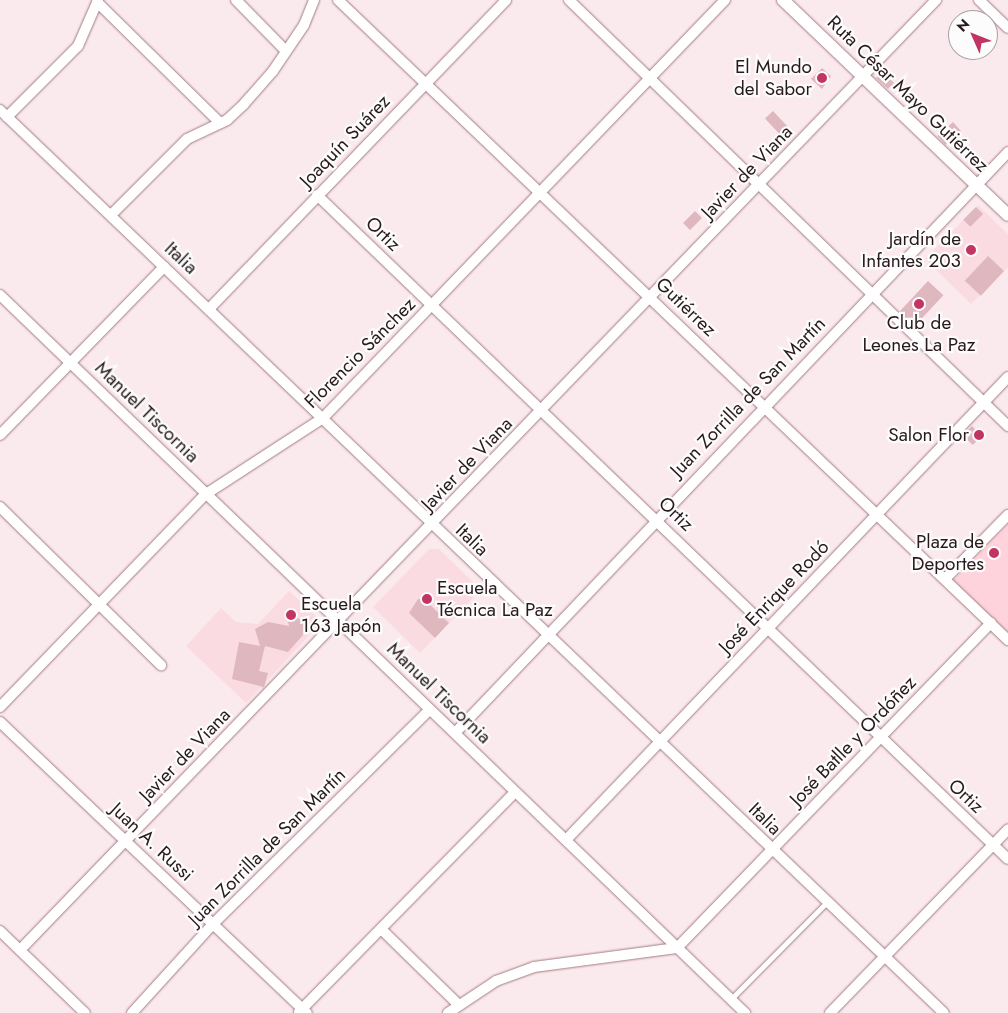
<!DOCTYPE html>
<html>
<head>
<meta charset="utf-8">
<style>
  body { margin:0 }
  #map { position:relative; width:1008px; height:1013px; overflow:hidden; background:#fbeaed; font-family:Jost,sans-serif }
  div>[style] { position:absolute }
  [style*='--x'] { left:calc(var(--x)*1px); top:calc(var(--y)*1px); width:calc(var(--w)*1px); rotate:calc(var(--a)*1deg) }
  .built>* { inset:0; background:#fadbe1 }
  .green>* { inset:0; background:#fed3dc }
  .building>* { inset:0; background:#dfb7be; transform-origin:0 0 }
  .roads { filter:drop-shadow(0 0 1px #a17c83) drop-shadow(0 0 1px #a17c83) }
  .service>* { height:5px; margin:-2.5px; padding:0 2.5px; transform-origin:2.5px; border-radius:2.5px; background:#fff }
  .minor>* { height:10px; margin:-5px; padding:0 5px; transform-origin:5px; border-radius:5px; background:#fff }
  .tertiary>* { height:12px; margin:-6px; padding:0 6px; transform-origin:6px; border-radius:6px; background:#fff }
  .dots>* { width:14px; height:14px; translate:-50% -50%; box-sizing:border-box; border:2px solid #fcfcfc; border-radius:50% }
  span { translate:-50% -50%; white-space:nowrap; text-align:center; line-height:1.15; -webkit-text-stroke:4.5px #fcfcfc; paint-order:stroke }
  .poi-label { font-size:19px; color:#28191c }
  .right { translate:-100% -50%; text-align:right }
  .left { translate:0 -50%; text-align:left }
  .street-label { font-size:19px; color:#28191c }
  .north { position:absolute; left:948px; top:10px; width:50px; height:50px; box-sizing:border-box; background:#fcfcfc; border:1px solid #a7a1a2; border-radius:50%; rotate:314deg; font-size:14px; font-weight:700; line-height:20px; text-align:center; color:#28191c }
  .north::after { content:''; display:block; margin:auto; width:18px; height:22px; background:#c13463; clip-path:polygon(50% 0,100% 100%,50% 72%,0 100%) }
</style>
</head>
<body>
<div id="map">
  <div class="built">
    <div style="clip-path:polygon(978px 205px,1008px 234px,1008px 267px,971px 304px,925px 259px)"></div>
    <div style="clip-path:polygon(429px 549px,439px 549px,481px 590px,420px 653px,373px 607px)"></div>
    <div style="clip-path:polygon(289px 591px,317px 617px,317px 627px,266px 682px,264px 689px,260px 688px,246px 703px,186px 646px,221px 608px,236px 622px,258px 624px)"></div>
  </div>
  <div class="green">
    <div style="clip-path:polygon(1008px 524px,1008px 634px,953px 581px)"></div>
  </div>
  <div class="building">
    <div style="clip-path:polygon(822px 68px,831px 76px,822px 89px,811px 79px)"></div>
    <div style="clip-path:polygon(883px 71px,894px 83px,888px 89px,876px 78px)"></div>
    <div style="left:773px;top:111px;width:21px;height:11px;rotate:47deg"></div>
    <div style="left:953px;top:122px;width:12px;height:21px;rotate:48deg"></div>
    <div style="left:976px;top:207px;width:10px;height:18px;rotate:45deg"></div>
    <div style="left:695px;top:211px;width:10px;height:17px;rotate:45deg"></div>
    <div style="left:988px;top:256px;width:22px;height:34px;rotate:43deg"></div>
    <div style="left:928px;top:281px;width:21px;height:42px;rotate:43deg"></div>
    <div style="left:972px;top:426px;width:14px;height:13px;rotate:45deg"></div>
    <div style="clip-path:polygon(418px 599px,424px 599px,449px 623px,435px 638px,409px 613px)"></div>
    <div style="clip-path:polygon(291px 613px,310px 627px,288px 652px,265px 646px,259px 671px,268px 673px,264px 687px,232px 679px,239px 642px,260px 646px,255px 629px,268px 622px,289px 626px,287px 617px)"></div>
  </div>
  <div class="roads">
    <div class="service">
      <div style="--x:731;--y:999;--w:136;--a:-45.3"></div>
    </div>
    <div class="minor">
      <div style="--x:236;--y:0;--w:71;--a:45.6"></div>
      <div style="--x:338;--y:0;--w:927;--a:43.69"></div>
      <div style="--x:569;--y:0;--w:612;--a:44.14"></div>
      <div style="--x:979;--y:0;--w:40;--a:44"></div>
      <div style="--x:97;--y:2;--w:173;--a:44.5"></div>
      <div style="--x:0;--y:110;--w:1306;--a:43.73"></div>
      <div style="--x:7;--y:117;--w:100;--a:-45"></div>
      <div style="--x:78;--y:46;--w:50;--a:-66.5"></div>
      <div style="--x:317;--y:195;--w:958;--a:43.86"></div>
      <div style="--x:111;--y:215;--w:107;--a:-45"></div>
      <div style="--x:187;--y:139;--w:44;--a:-25.4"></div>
      <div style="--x:227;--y:120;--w:23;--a:-43"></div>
      <div style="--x:244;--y:104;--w:44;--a:-48.7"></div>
      <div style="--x:273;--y:71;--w:55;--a:-56"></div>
      <div style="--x:304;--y:25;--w:27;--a:-68"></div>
      <div style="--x:0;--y:295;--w:1035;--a:43.94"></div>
      <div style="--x:210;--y:308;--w:427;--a:-46.1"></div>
      <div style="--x:0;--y:435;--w:235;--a:-45.7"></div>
      <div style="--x:0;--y:507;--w:226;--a:44.5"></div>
      <div style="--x:945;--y:579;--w:90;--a:-45.5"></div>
      <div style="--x:0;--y:707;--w:296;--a:-46"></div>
      <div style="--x:206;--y:494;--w:140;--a:-33"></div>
      <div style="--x:323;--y:418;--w:580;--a:-46.12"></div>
      <div style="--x:0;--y:722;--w:423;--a:43.5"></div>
      <div style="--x:455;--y:733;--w:802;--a:-46.41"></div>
      <div style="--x:566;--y:840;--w:640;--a:-46.33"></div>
      <div style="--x:381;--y:929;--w:109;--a:44.3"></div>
      <div style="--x:0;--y:931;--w:118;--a:44"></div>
      <div style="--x:20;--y:950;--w:1320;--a:-46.04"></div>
      <div style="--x:299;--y:1012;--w:308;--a:-45.5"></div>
      <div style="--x:132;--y:1013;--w:120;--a:-47.7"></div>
      <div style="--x:213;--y:924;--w:305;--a:-44.7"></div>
      <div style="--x:448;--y:1013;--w:58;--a:-33.7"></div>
      <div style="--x:496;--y:981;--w:40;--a:-20.2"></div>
      <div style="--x:534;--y:967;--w:144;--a:-7.6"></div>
      <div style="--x:677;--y:948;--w:452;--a:-46"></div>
      <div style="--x:830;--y:1013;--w:256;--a:-45.9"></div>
    </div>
    <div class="tertiary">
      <div style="--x:783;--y:0;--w:311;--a:43.7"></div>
    </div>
  </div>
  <div class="dots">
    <div style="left:822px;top:78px;background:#c13463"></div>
    <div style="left:971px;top:250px;background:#c13463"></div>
    <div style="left:919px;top:304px;background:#c13463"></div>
    <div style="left:979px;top:435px;background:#c13463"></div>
    <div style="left:994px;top:553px;background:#c13463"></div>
    <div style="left:427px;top:599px;background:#c13463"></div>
    <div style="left:291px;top:615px;background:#c13463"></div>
  </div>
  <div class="poi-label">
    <span class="right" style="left:812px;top:78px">El Mundo<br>del Sabor</span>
    <span class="right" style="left:961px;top:250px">Jardín de<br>Infantes 203</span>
    <span style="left:919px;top:334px">Club de<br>Leones La Paz</span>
    <span class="right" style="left:969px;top:435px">Salon Flor</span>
    <span class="right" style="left:984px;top:553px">Plaza de<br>Deportes</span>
    <span class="left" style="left:437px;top:599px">Escuela<br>Técnica La Paz</span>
    <span class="left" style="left:301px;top:615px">Escuela<br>163 Japón</span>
  </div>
  <div class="street-label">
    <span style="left:908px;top:94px;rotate:44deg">Ruta César Mayo Gutiérrez</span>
    <span style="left:345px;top:141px;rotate:-46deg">Joaquín Suárez</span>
    <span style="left:747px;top:172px;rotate:-46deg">Javier de Viana</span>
    <span style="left:383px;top:234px;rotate:44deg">Ortiz</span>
    <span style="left:181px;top:258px;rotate:43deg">Italia</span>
    <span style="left:686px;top:307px;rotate:44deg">Gutiérrez</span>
    <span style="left:360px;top:353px;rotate:-45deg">Florencio Sánchez</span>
    <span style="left:748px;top:397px;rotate:-46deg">Juan Zorrilla de San Martín</span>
    <span style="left:147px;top:412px;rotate:44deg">Manuel Tiscornia</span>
    <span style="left:467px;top:464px;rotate:-46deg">Javier de Viana</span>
    <span style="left:676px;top:514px;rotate:44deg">Ortiz</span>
    <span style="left:472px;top:540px;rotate:44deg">Italia</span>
    <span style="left:774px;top:597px;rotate:-46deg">José Enrique Rodó</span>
    <span style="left:439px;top:693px;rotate:44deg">Manuel Tiscornia</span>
    <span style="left:853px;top:741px;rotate:-46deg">José Batlle y Ordóñez</span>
    <span style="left:185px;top:755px;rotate:-46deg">Javier de Viana</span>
    <span style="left:966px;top:796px;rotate:43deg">Ortiz</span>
    <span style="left:765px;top:819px;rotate:44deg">Italia</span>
    <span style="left:152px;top:842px;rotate:43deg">Juan A. Russi</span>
    <span style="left:267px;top:847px;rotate:-45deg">Juan Zorrilla de San Martín</span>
  </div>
  <div class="north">N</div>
</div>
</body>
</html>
